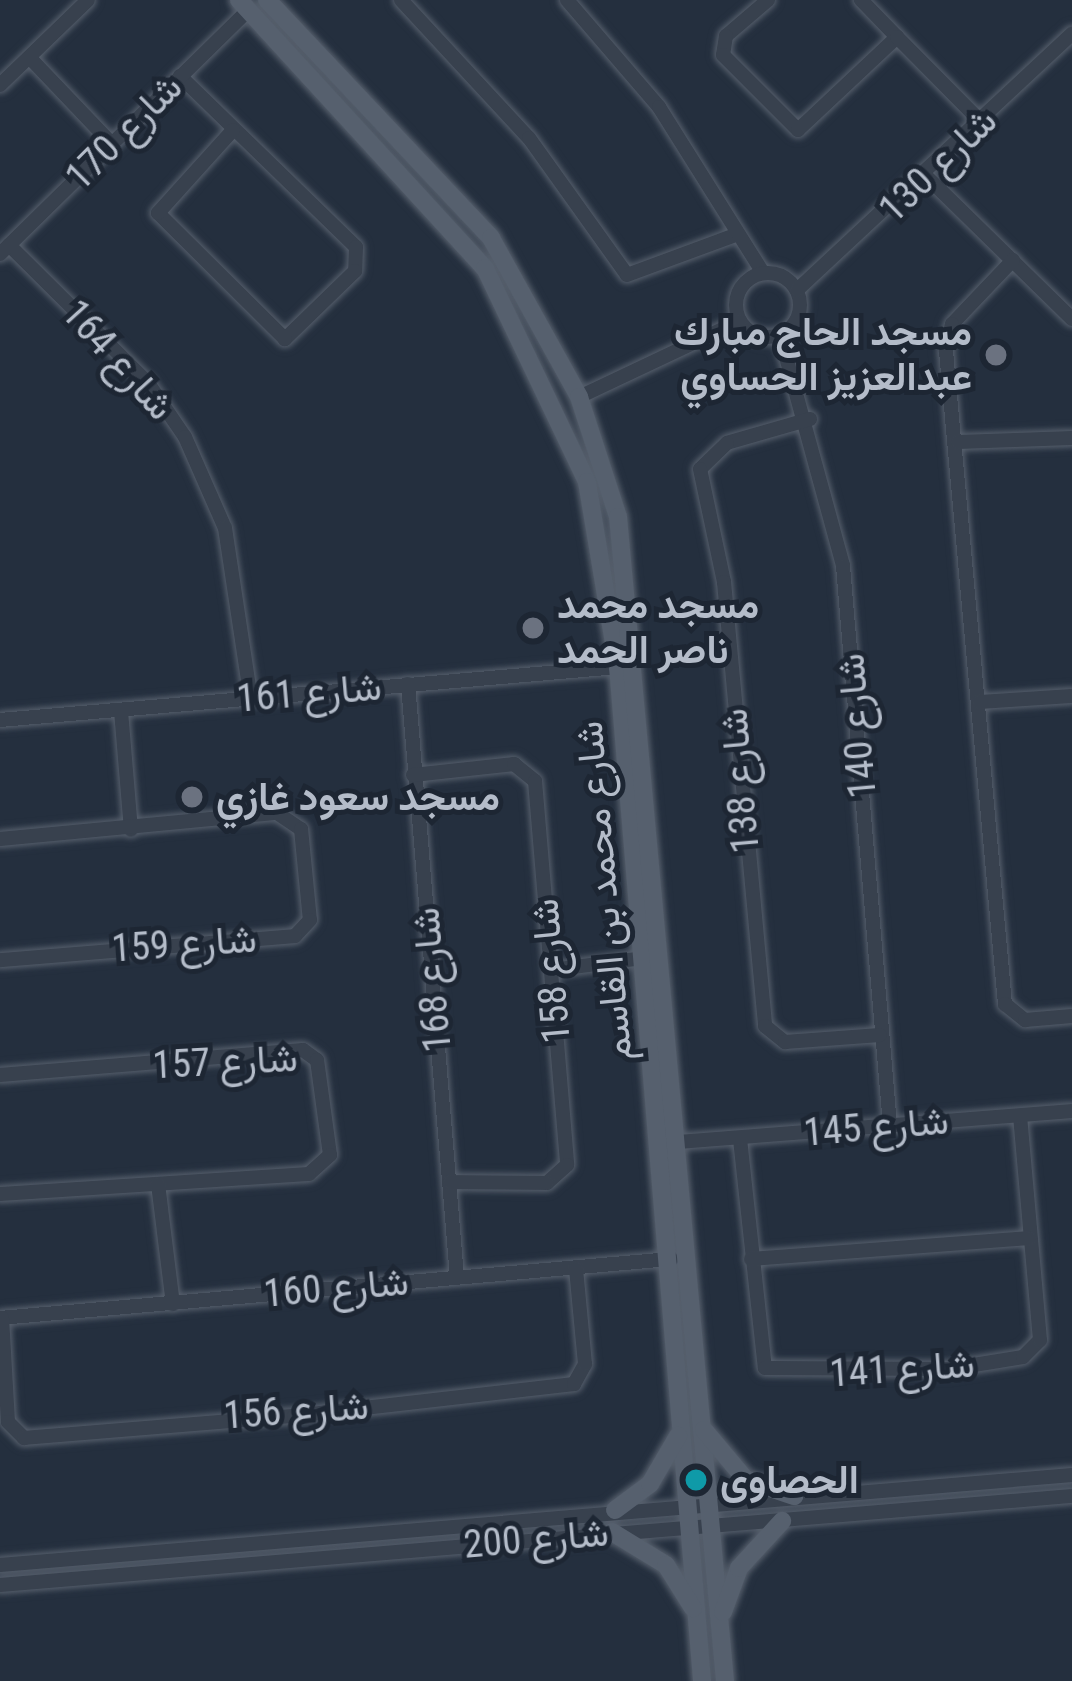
<!DOCTYPE html>
<html>
<head>
<meta charset="utf-8">
<style>
  body { margin:0 }
  #map { position:relative; width:1072px; height:1681px; overflow:hidden; background:#242f3e; font-family:"Roboto Condensed",Vazirmatn,sans-serif }
  div>[style] { position:absolute }
  [style*='--x'] { left:calc(var(--x)*1px); top:calc(var(--y)*1px); width:calc(var(--w)*1px); rotate:calc(var(--a)*1deg) }
  .roads { filter:drop-shadow(0 0 3px #565f6c) drop-shadow(0 0 3px #565f6c) }
  .minor>* { height:14px; margin:-7px; padding:0 7px; transform-origin:7px; border-radius:7px; background:#38414e }
  .minor>.ring { margin:-7px; padding:0; box-sizing:content-box; background:none; border:14px solid #38414e; border-radius:50% }
  .major>* { height:18px; margin:-9px; padding:0 9px; transform-origin:9px; border-radius:9px; background:#56606e }
  .dots>* { width:33px; height:33px; translate:-50% -50%; box-sizing:border-box; border:6px solid #1d2633; border-radius:50% }
  span { translate:-50% -50%; white-space:nowrap; text-align:center; line-height:1.15; -webkit-text-stroke:10px #1d2633; paint-order:stroke }
  .street-label { font-size:39px; color:#b4bcc9 }
  .poi-label { font-size:39px; color:#b4bcc9; font-weight:700 }
  .right { translate:-100% -50%; text-align:right }
  .left { translate:0 -50%; text-align:left }
</style>
</head>
<body>
<div id="map">
  <div class="roads">
    <div class="minor">
      <div style="--x:401;--y:0;--w:188;--a:47.2"></div>
      <div style="--x:529;--y:138;--w:168;--a:54.4"></div>
      <div style="--x:627;--y:275;--w:118;--a:-20.3"></div>
      <div style="--x:567;--y:0;--w:141;--a:49.3"></div>
      <div style="--x:659;--y:107;--w:196;--a:57.9"></div>
      <div style="--x:768;--y:0;--w:55;--a:139.4"></div>
      <div style="--x:726;--y:36;--w:19;--a:99"></div>
      <div style="--x:723;--y:55;--w:106;--a:45"></div>
      <div style="--x:798;--y:130;--w:136;--a:-43.2"></div>
      <div style="--x:897;--y:37;--w:52;--a:-134.2"></div>
      <div style="--x:897;--y:37;--w:121;--a:45.3"></div>
      <div style="--x:30;--y:58;--w:119;--a:46.4"></div>
      <div style="--x:180;--y:76;--w:245;--a:44.2"></div>
      <div style="--x:356;--y:247;--w:24;--a:92"></div>
      <div style="--x:355;--y:271;--w:98;--a:135.8"></div>
      <div style="--x:285;--y:339;--w:179;--a:-135.2"></div>
      <div style="--x:158;--y:213;--w:112;--a:-47.9"></div>
      <div style="--x:0;--y:85;--w:122;--a:-44"></div>
      <div style="--x:927;--y:177;--w:203;--a:44.4"></div>
      <div style="--x:9;--y:245;--w:196;--a:44.8"></div>
      <div style="--x:148;--y:383;--w:65;--a:55.6"></div>
      <div style="--x:185;--y:437;--w:99;--a:66.3"></div>
      <div style="--x:225;--y:528;--w:173;--a:81.4"></div>
      <div style="--x:0;--y:254;--w:349;--a:-44.5"></div>
      <div style="--x:1013;--y:260;--w:88;--a:133.6"></div>
      <div style="--x:952;--y:324;--w:28;--a:103"></div>
      <div style="--x:946;--y:351;--w:656;--a:84.84"></div>
      <div style="--x:1005;--y:1004;--w:26;--a:39"></div>
      <div style="--x:1025;--y:1020;--w:47;--a:-4.9"></div>
      <div class="ring" style="left:736px;top:273px;width:50px;height:50px"></div>
      <div style="--x:797;--y:290;--w:376;--a:-43"></div>
      <div style="--x:780;--y:335;--w:239;--a:74.7"></div>
      <div style="--x:843;--y:566;--w:562;--a:85.2"></div>
      <div style="--x:579;--y:397;--w:178;--a:-25.3"></div>
      <div style="--x:810;--y:419;--w:86;--a:163.9"></div>
      <div style="--x:727;--y:443;--w:37;--a:136"></div>
      <div style="--x:700;--y:469;--w:116;--a:78"></div>
      <div style="--x:724;--y:582;--w:446;--a:84.7"></div>
      <div style="--x:765;--y:1026;--w:26;--a:39"></div>
      <div style="--x:785;--y:1042;--w:95;--a:-4.2"></div>
      <div style="--x:958;--y:442;--w:114;--a:-2"></div>
      <div style="--x:408;--y:684;--w:595;--a:85.28"></div>
      <div style="--x:979;--y:702;--w:93;--a:-3.7"></div>
      <div style="--x:121;--y:711;--w:119;--a:85.2"></div>
      <div style="--x:0;--y:720;--w:620;--a:-4.9"></div>
      <div style="--x:413;--y:775;--w:102;--a:-6.2"></div>
      <div style="--x:514;--y:764;--w:27;--a:39"></div>
      <div style="--x:535;--y:781;--w:385;--a:85.2"></div>
      <div style="--x:567;--y:1165;--w:27;--a:138"></div>
      <div style="--x:547;--y:1183;--w:97;--a:-179.4"></div>
      <div style="--x:0;--y:839;--w:278;--a:-5.4"></div>
      <div style="--x:277;--y:813;--w:29;--a:34"></div>
      <div style="--x:301;--y:829;--w:91;--a:84.4"></div>
      <div style="--x:310;--y:920;--w:22;--a:133"></div>
      <div style="--x:295;--y:936;--w:296;--a:175.3"></div>
      <div style="--x:551;--y:970;--w:93;--a:-7.4"></div>
      <div style="--x:0;--y:1075;--w:304;--a:-4.7"></div>
      <div style="--x:303;--y:1050;--w:17;--a:36"></div>
      <div style="--x:317;--y:1060;--w:96;--a:82.2"></div>
      <div style="--x:330;--y:1155;--w:28;--a:138"></div>
      <div style="--x:309;--y:1174;--w:310;--a:176.3"></div>
      <div style="--x:740;--y:1139;--w:230;--a:83.8"></div>
      <div style="--x:765;--y:1368;--w:184;--a:0.3"></div>
      <div style="--x:949;--y:1369;--w:75;--a:-9.2"></div>
      <div style="--x:1023;--y:1357;--w:24;--a:-45"></div>
      <div style="--x:1040;--y:1340;--w:225;--a:-95.1"></div>
      <div style="--x:679;--y:1142;--w:394;--a:-4.5"></div>
      <div style="--x:158;--y:1184;--w:121;--a:82.9"></div>
      <div style="--x:751;--y:1259;--w:279;--a:-4.3"></div>
      <div style="--x:0;--y:1318;--w:674;--a:-5.03"></div>
      <div style="--x:2;--y:1318;--w:104;--a:86.7"></div>
      <div style="--x:8;--y:1422;--w:23;--a:45"></div>
      <div style="--x:24;--y:1438;--w:271;--a:-4.7"></div>
      <div style="--x:294;--y:1416;--w:282;--a:-6.5"></div>
      <div style="--x:574;--y:1384;--w:23;--a:-61"></div>
      <div style="--x:585;--y:1364;--w:96;--a:-95.4"></div>
      <div style="--x:0;--y:1565;--w:1076;--a:-4.8"></div>
      <div style="--x:0;--y:1585;--w:1076;--a:-4.75"></div>
    </div>
    <div class="major">
      <div style="--x:239;--y:0;--w:364;--a:47.5"></div>
      <div style="--x:485;--y:268;--w:237;--a:64.5"></div>
      <div style="--x:587;--y:482;--w:188;--a:80.5"></div>
      <div style="--x:618;--y:667;--w:1017;--a:85.26"></div>
      <div style="--x:267;--y:0;--w:327;--a:46.7"></div>
      <div style="--x:491;--y:238;--w:182;--a:61"></div>
      <div style="--x:579;--y:397;--w:126;--a:72"></div>
      <div style="--x:618;--y:517;--w:1169;--a:84.75"></div>
      <div style="--x:704;--y:1430;--w:65;--a:50"></div>
      <div style="--x:746;--y:1480;--w:51;--a:18.4"></div>
      <div style="--x:615;--y:1510;--w:44;--a:-36.6"></div>
      <div style="--x:650;--y:1484;--w:56;--a:-59.7"></div>
      <div style="--x:612;--y:1532;--w:63;--a:31.4"></div>
      <div style="--x:666;--y:1565;--w:51;--a:57.9"></div>
      <div style="--x:723;--y:1612;--w:47;--a:-70"></div>
      <div style="--x:739;--y:1568;--w:64;--a:-47.5"></div>
    </div>
  </div>
  <div class="dots">
    <div style="left:996px;top:355px;background:#6b7280"></div>
    <div style="left:533px;top:628px;background:#6b7280"></div>
    <div style="left:192px;top:797px;background:#6b7280"></div>
    <div style="left:696px;top:1480px;background:#0f9aa8"></div>
  </div>
  <div class="street-label">
    <span style="left:124px;top:132px;rotate:-45deg">شارع 170</span>
    <span style="left:938px;top:165px;rotate:-44deg">شارع 130</span>
    <span style="left:118px;top:360px;rotate:48deg">شارع 164</span>
    <span style="left:309px;top:693px;rotate:-5deg">شارع 161</span>
    <span style="left:857px;top:726px;rotate:-95deg">شارع 140</span>
    <span style="left:740px;top:781px;rotate:-95deg">شارع 138</span>
    <span style="left:604px;top:891px;rotate:-95deg">شارع محمد بن القاسم</span>
    <span style="left:184px;top:944px;rotate:-4deg">شارع 159</span>
    <span style="left:551px;top:971px;rotate:-95deg">158 شارع</span>
    <span style="left:432px;top:980px;rotate:-95deg">شارع 168</span>
    <span style="left:225px;top:1062px;rotate:-3deg">شارع 157</span>
    <span style="left:876px;top:1127px;rotate:-5deg">شارع 145</span>
    <span style="left:336px;top:1288px;rotate:-5deg">شارع 160</span>
    <span style="left:902px;top:1369px;rotate:-4deg">شارع 141</span>
    <span style="left:296px;top:1411px;rotate:-4deg">شارع 156</span>
    <span style="left:536px;top:1539px;rotate:-5deg">شارع 200</span>
  </div>
  <div class="poi-label">
    <span class="right" style="left:972px;top:355px">مسجد الحاج مبارك<br>عبدالعزيز الحساوي</span>
    <span class="left" style="left:557px;top:628px">مسجد محمد<br>ناصر الحمد</span>
    <span class="left" style="left:216px;top:797px">مسجد سعود غازي</span>
    <span class="left" style="left:720px;top:1480px">الحصاوى</span>
  </div>
</div>
</body>
</html>
